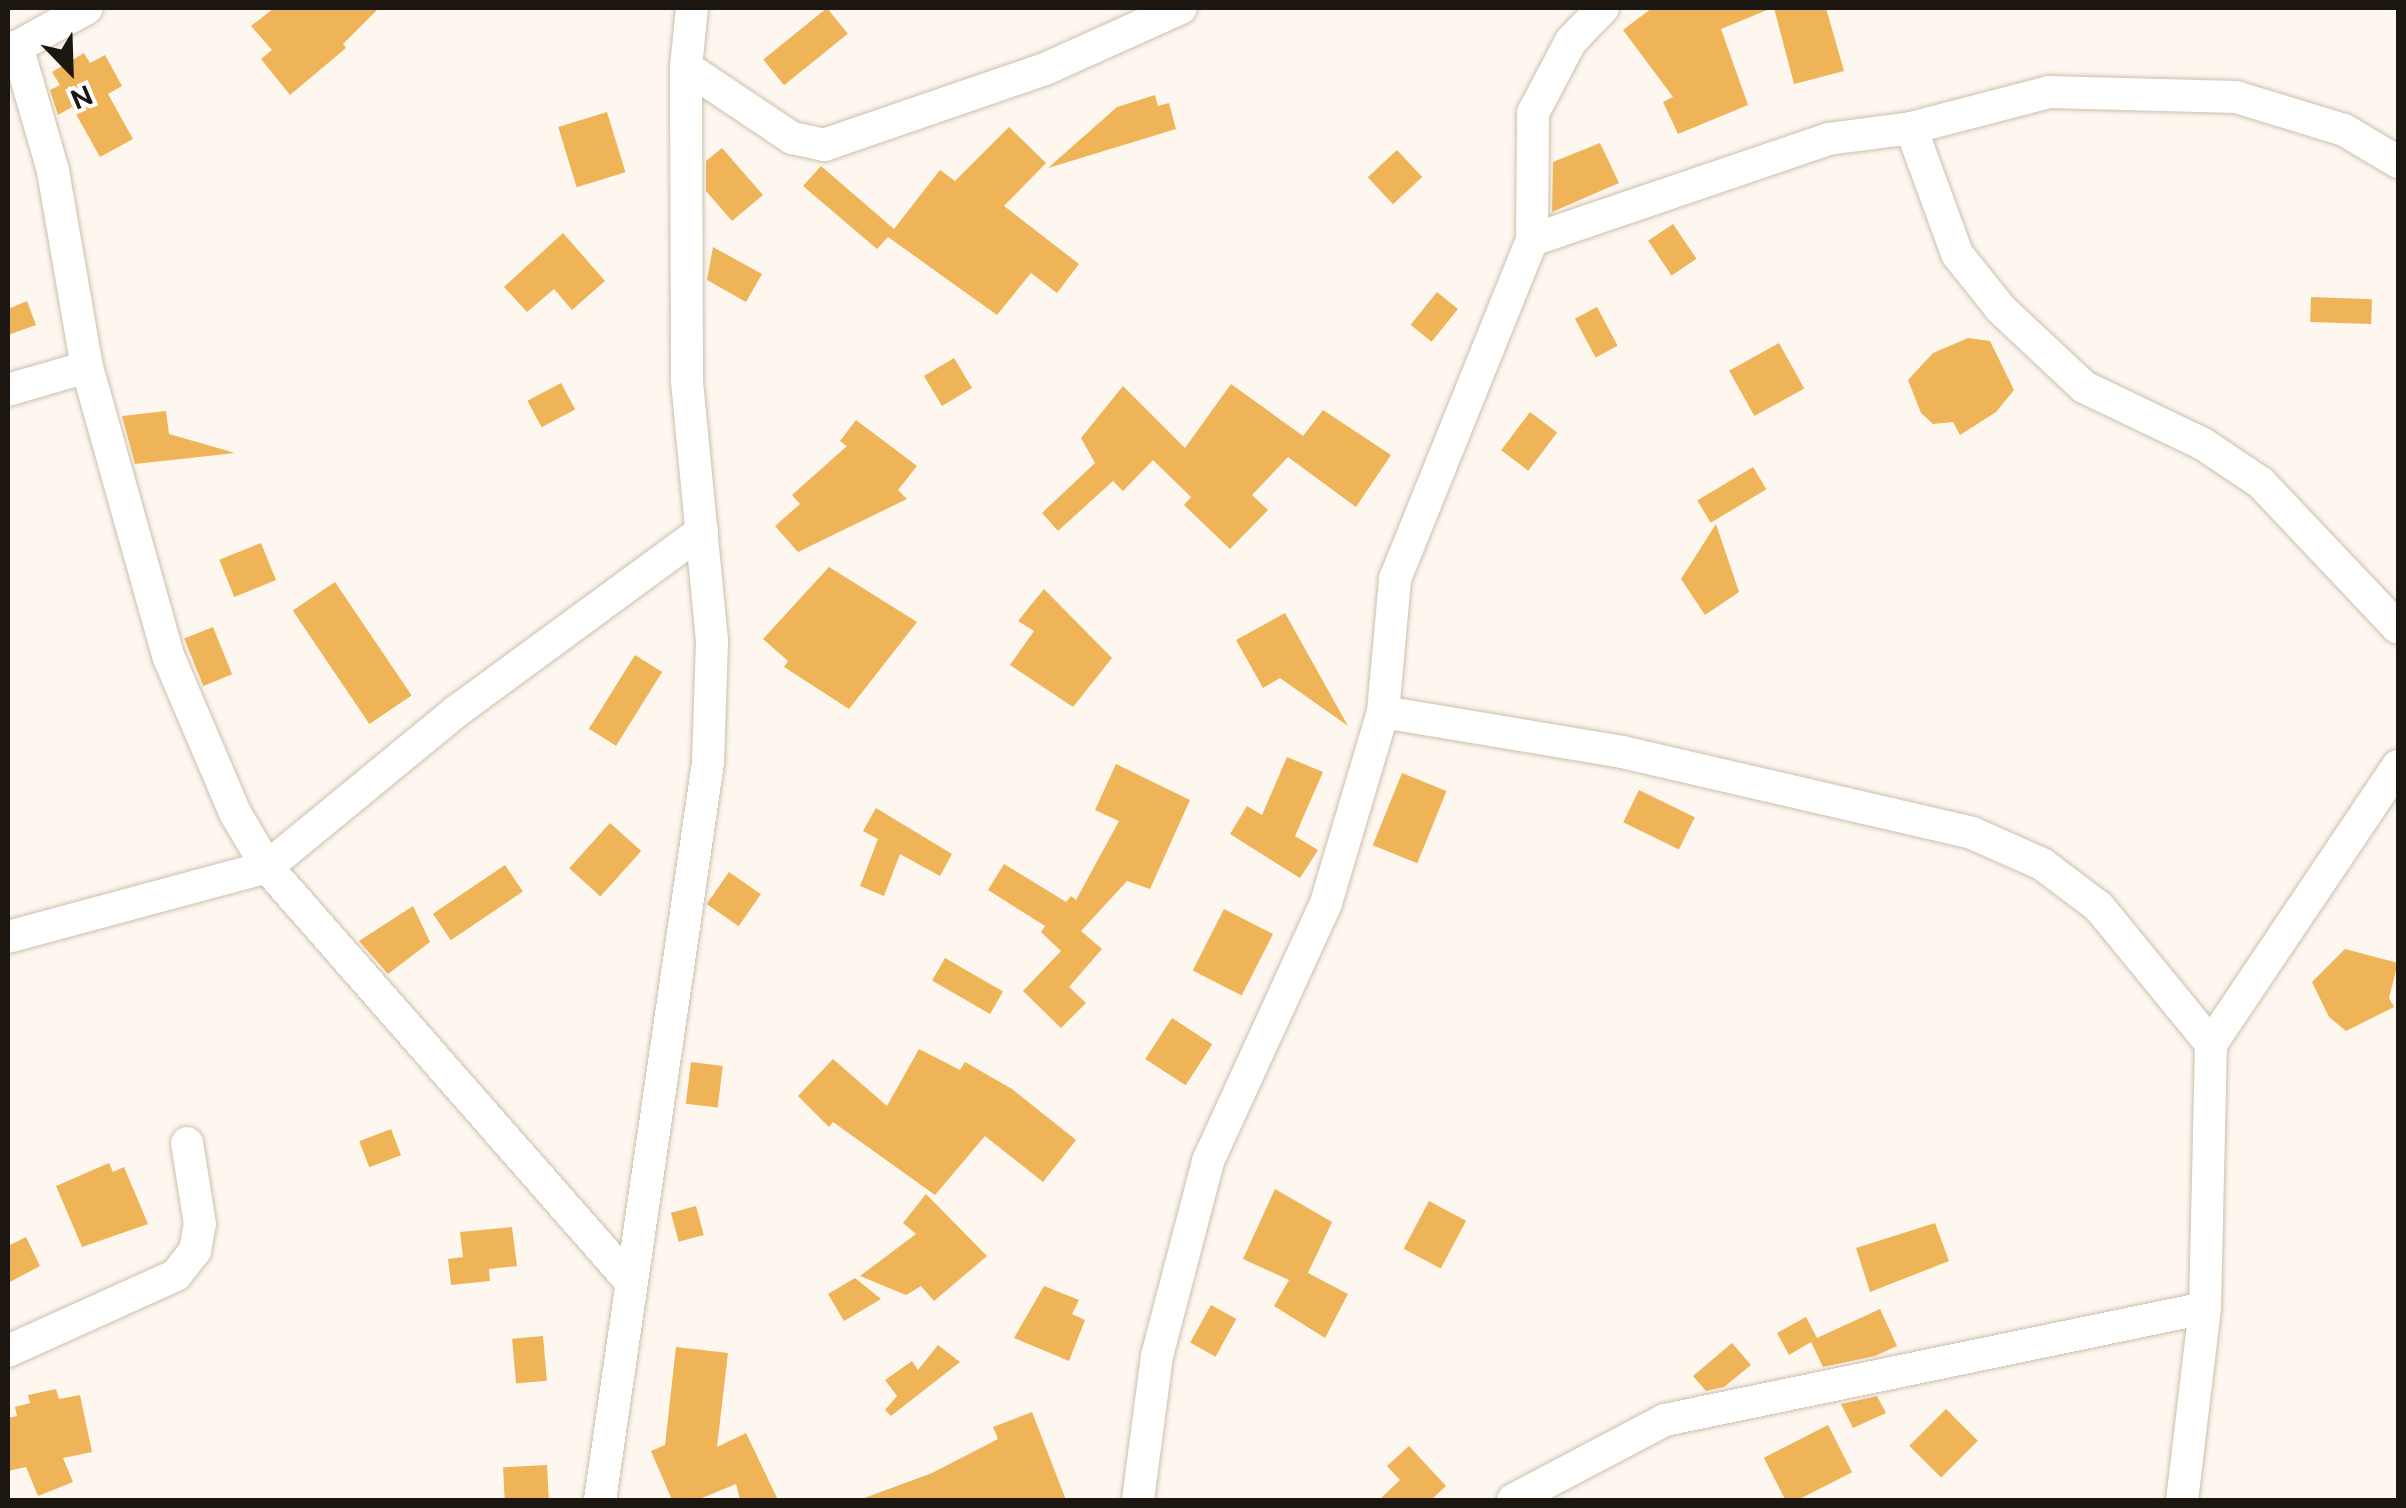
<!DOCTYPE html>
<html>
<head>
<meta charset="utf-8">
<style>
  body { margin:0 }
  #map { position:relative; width:2406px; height:1508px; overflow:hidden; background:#fdf7ef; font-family:Ubuntu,sans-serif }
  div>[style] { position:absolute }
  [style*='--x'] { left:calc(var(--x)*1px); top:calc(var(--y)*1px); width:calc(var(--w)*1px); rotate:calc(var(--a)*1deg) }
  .building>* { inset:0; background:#efb358; transform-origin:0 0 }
  .roads { filter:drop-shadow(0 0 2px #cdbfac) drop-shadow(0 0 2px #cdbfac) }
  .minor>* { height:32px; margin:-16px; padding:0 16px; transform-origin:16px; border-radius:16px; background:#fff }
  span { translate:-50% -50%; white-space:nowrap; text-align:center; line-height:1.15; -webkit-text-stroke:9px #fff; paint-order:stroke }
  .frame { position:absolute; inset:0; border:10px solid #1b1610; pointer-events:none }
  .north { position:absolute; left:20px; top:20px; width:100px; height:100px; -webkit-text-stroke:8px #fff; paint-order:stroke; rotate:157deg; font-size:28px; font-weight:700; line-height:40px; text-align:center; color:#1b1610 }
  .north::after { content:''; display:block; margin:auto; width:35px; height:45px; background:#1b1610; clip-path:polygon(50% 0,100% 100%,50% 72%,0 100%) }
</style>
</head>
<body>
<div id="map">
  <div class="building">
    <div style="clip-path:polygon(274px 8px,379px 8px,343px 44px,346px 48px,290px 95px,261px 59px,272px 50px,251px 26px)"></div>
    <div style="left:827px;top:8px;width:33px;height:82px;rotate:51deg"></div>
    <div style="clip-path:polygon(1652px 8px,1772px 8px,1721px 29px,1748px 105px,1678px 134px,1663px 102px,1673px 97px,1623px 30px)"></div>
    <div style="clip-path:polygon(1774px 8px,1826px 8px,1844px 71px,1794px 84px)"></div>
    <div style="clip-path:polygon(84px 53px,90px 63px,105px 55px,122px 86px,108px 94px,133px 139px,100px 157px,72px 107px,58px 115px,50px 90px,60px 85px,52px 72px)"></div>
    <div style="clip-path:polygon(1155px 95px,1158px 106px,1169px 103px,1176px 129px,1048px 168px,1117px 107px)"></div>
    <div style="left:607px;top:112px;width:63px;height:51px;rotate:73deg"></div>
    <div style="clip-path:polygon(1009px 127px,1046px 163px,1004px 206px,1079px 264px,1057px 293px,1031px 273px,997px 315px,888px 237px,877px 249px,803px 186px,821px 166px,894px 229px,940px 170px,955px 181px)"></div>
    <div style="clip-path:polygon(1600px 143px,1619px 183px,1552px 212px,1553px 162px)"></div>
    <div style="clip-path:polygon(722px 148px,763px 195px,732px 221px,706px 191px,706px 161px)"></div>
    <div style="left:1397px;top:150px;width:37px;height:40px;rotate:47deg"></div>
    <div style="left:1673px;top:224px;width:42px;height:30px;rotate:56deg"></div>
    <div style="clip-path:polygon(563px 233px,605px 281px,572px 310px,554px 289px,527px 312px,504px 287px)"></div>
    <div style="clip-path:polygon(713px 247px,762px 274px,746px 302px,707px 280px)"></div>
    <div style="left:1437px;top:292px;width:27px;height:42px;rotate:39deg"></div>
    <div style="left:2311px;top:297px;width:61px;height:25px;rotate:2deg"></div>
    <div style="clip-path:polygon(27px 301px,36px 325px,8px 335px,8px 309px)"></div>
    <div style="left:1597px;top:307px;width:44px;height:25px;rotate:62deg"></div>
    <div style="clip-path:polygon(1968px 338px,1990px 341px,2014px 390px,1996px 412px,1960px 435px,1953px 422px,1933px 424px,1921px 413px,1908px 380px,1933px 353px)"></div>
    <div style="left:1779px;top:343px;width:52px;height:57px;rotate:61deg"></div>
    <div style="left:954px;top:358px;width:35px;height:35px;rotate:59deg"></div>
    <div style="left:561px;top:383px;width:30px;height:38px;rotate:62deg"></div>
    <div style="clip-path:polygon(1231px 384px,1303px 436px,1323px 410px,1391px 455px,1356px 507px,1288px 457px,1252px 495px,1268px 510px,1230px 549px,1184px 505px,1191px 497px,1153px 460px,1123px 491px,1113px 481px,1058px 531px,1042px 513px,1095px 463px,1081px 438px,1123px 386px,1185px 448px)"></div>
    <div style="clip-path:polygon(166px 411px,169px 434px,235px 453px,135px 464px,122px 416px)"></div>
    <div style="left:1530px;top:412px;width:34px;height:48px;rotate:37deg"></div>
    <div style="clip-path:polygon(856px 420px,917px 466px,898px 490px,907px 499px,798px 552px,775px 526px,800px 504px,792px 495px,847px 446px,840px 441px)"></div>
    <div style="left:1753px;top:467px;width:26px;height:65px;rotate:59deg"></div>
    <div style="clip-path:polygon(1716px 524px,1739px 592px,1705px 615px,1681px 579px)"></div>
    <div style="left:261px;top:543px;width:40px;height:45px;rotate:68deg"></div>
    <div style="clip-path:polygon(829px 567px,917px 622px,849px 709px,784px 667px,788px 661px,763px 639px)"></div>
    <div style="left:335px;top:582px;width:137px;height:51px;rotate:56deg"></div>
    <div style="clip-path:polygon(1044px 589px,1112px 658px,1073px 707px,1010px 665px,1034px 631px,1018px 621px)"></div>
    <div style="clip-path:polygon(1285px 613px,1348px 726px,1280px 678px,1263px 688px,1236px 640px)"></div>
    <div style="left:213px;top:627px;width:51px;height:31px;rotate:68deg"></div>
    <div style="left:635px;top:655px;width:32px;height:87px;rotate:32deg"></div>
    <div style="clip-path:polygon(1287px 757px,1323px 772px,1295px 836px,1318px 850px,1300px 878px,1230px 834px,1247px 806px,1262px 815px)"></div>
    <div style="clip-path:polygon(1116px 764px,1190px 800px,1150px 889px,1127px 881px,1081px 931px,1102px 949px,1069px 987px,1086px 1003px,1061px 1028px,1023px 991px,1061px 951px,1041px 932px,1045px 926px,988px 890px,1004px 864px,1066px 902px,1071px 896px,1076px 900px,1119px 821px,1095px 810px)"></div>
    <div style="left:1402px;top:773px;width:48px;height:78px;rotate:22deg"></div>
    <div style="left:1639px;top:790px;width:62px;height:36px;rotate:26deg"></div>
    <div style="clip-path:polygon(876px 808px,952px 854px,940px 876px,900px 854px,884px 896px,860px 886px,878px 839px,863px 831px)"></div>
    <div style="left:610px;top:823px;width:42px;height:61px;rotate:42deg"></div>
    <div style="left:505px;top:865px;width:32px;height:87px;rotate:56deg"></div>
    <div style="left:729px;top:872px;width:39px;height:39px;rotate:35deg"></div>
    <div style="clip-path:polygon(413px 906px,430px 942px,388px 974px,359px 941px)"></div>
    <div style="left:1224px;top:909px;width:55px;height:69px;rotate:27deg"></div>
    <div style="clip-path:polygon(2345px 949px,2398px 963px,2389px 998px,2394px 1007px,2346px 1031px,2329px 1017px,2312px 982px)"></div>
    <div style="left:945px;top:958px;width:67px;height:26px;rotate:30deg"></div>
    <div style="left:1172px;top:1018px;width:48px;height:49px;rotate:33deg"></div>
    <div style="clip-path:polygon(919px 1049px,960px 1070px,965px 1062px,1012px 1089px,1076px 1140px,1043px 1182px,985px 1136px,935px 1195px,833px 1122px,829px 1127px,798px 1096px,833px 1059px,887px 1106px)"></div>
    <div style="left:691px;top:1062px;width:32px;height:42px;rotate:7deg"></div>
    <div style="left:391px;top:1129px;width:28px;height:34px;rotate:69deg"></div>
    <div style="clip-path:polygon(109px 1163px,113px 1172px,124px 1167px,148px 1224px,82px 1247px,56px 1186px)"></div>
    <div style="clip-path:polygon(1275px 1189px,1332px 1222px,1308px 1273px,1348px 1294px,1325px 1338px,1274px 1306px,1289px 1280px,1243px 1259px)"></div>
    <div style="clip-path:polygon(926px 1194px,987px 1256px,934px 1301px,921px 1286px,906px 1295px,860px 1276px,916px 1234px,903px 1223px)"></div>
    <div style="left:1429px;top:1201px;width:42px;height:54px;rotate:28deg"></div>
    <div style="left:696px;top:1206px;width:30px;height:26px;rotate:75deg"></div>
    <div style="clip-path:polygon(1935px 1223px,1949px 1261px,1870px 1292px,1856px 1248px)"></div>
    <div style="clip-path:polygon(512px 1227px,517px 1266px,489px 1269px,490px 1281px,451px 1285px,448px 1259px,463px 1257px,460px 1232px)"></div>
    <div style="clip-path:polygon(26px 1237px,40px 1266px,8px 1283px,8px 1246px)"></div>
    <div style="clip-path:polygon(855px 1278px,881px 1299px,844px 1321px,828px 1294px)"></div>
    <div style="clip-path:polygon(1044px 1286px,1079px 1300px,1072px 1314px,1085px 1320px,1069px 1361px,1014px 1338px)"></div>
    <div style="left:1211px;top:1305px;width:29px;height:43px;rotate:29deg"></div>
    <div style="clip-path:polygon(1880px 1309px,1897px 1346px,1875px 1356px,1823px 1367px,1811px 1342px,1789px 1355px,1777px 1333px,1806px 1317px,1817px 1338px)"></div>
    <div style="left:543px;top:1336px;width:45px;height:31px;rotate:85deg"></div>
    <div style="clip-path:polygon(1732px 1343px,1751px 1365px,1724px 1387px,1706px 1391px,1693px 1376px)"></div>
    <div style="clip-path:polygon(938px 1345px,960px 1362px,891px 1416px,885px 1410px,897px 1396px,885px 1380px,912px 1361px,918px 1370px)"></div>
    <div style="clip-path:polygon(676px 1347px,728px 1353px,717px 1447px,746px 1433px,778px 1500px,740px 1500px,736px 1484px,697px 1500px,672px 1500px,651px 1451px,665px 1445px)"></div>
    <div style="clip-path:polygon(56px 1389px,59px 1399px,80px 1395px,92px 1452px,63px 1458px,73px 1482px,38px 1496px,26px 1467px,8px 1471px,8px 1418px,17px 1416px,15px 1407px,30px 1403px,28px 1395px)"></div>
    <div style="clip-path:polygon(1877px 1396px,1886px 1413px,1853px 1428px,1841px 1404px)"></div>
    <div style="left:1946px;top:1409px;width:45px;height:52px;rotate:45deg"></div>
    <div style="clip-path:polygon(1032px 1412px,1066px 1500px,859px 1500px,932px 1473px,998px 1439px,993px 1427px)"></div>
    <div style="left:1828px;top:1425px;width:53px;height:72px;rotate:63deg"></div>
    <div style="clip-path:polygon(1409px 1446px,1446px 1486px,1431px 1500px,1379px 1500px,1400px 1480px,1387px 1466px)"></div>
    <div style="left:547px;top:1465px;width:35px;height:44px;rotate:87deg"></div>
  </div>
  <div class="roads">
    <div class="minor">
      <div style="--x:17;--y:46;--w:130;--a:73.9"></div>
      <div style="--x:53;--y:171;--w:199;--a:80.2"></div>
      <div style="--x:87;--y:367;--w:302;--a:74.3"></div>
      <div style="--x:169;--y:658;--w:168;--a:66.9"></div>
      <div style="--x:235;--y:813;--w:63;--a:59.3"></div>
      <div style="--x:267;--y:867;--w:552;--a:48.75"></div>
      <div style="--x:8;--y:52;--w:90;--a:-29.1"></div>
      <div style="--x:686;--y:67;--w:128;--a:33.8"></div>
      <div style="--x:792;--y:138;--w:33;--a:12"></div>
      <div style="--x:824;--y:145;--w:234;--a:-19"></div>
      <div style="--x:1045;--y:69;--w:149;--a:-24.2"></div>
      <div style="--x:1911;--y:128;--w:134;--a:69.9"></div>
      <div style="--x:1957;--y:254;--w:70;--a:51.3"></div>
      <div style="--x:2001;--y:309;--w:114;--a:43.2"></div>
      <div style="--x:2084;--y:387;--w:132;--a:25.6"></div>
      <div style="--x:2203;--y:444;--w:70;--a:33.9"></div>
      <div style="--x:2261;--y:483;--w:199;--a:46.6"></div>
      <div style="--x:1532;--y:240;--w:313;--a:-18.8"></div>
      <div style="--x:1828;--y:139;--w:84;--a:-7.5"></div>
      <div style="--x:1911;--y:128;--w:143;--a:-14.6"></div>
      <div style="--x:2049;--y:92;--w:187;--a:1.5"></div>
      <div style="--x:2236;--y:97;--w:113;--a:17"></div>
      <div style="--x:2344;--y:130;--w:63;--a:30.7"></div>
      <div style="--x:8;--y:390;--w:82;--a:-16.2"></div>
      <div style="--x:1383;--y:712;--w:242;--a:9.5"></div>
      <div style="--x:1622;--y:752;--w:359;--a:13"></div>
      <div style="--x:1972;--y:833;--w:77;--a:23.9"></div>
      <div style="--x:2042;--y:864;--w:71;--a:37"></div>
      <div style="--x:2099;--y:907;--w:177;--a:50.7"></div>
      <div style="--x:2211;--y:1044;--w:264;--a:91.3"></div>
      <div style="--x:2205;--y:1308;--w:193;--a:96.8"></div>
      <div style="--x:8;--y:937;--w:268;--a:-15.1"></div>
      <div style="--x:267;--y:867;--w:246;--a:-39.4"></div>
      <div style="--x:457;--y:711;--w:304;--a:-36.3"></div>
      <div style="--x:2211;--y:1044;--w:335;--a:-56.1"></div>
      <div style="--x:8;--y:1351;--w:184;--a:-24.3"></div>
      <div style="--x:176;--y:1275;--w:31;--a:-52"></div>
      <div style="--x:195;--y:1251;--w:27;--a:-80"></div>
      <div style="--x:200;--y:1224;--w:82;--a:-99.1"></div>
      <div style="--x:600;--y:1500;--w:746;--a:-81.67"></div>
      <div style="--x:708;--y:762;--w:121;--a:-88.1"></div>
      <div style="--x:712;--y:641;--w:263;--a:-95.5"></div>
      <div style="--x:687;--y:379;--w:312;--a:-90.2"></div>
      <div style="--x:686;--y:67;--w:59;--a:-84.2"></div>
      <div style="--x:1138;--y:1500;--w:145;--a:-82.5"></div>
      <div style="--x:1157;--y:1356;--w:202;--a:-75.3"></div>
      <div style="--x:1208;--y:1161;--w:284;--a:-65.4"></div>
      <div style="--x:1326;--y:903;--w:199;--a:-73.4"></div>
      <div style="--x:1383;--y:712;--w:134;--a:-84.8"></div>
      <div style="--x:1395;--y:579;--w:366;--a:-68"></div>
      <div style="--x:1532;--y:240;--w:127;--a:-89.5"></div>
      <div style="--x:1533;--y:113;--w:81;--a:-62.2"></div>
      <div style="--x:1571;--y:41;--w:46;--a:-45.9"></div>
      <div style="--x:1513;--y:1500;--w:172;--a:-27.8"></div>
      <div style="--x:1665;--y:1420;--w:551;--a:-11.72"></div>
    </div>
  </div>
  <div class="frame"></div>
  <div class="north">N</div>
</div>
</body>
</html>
